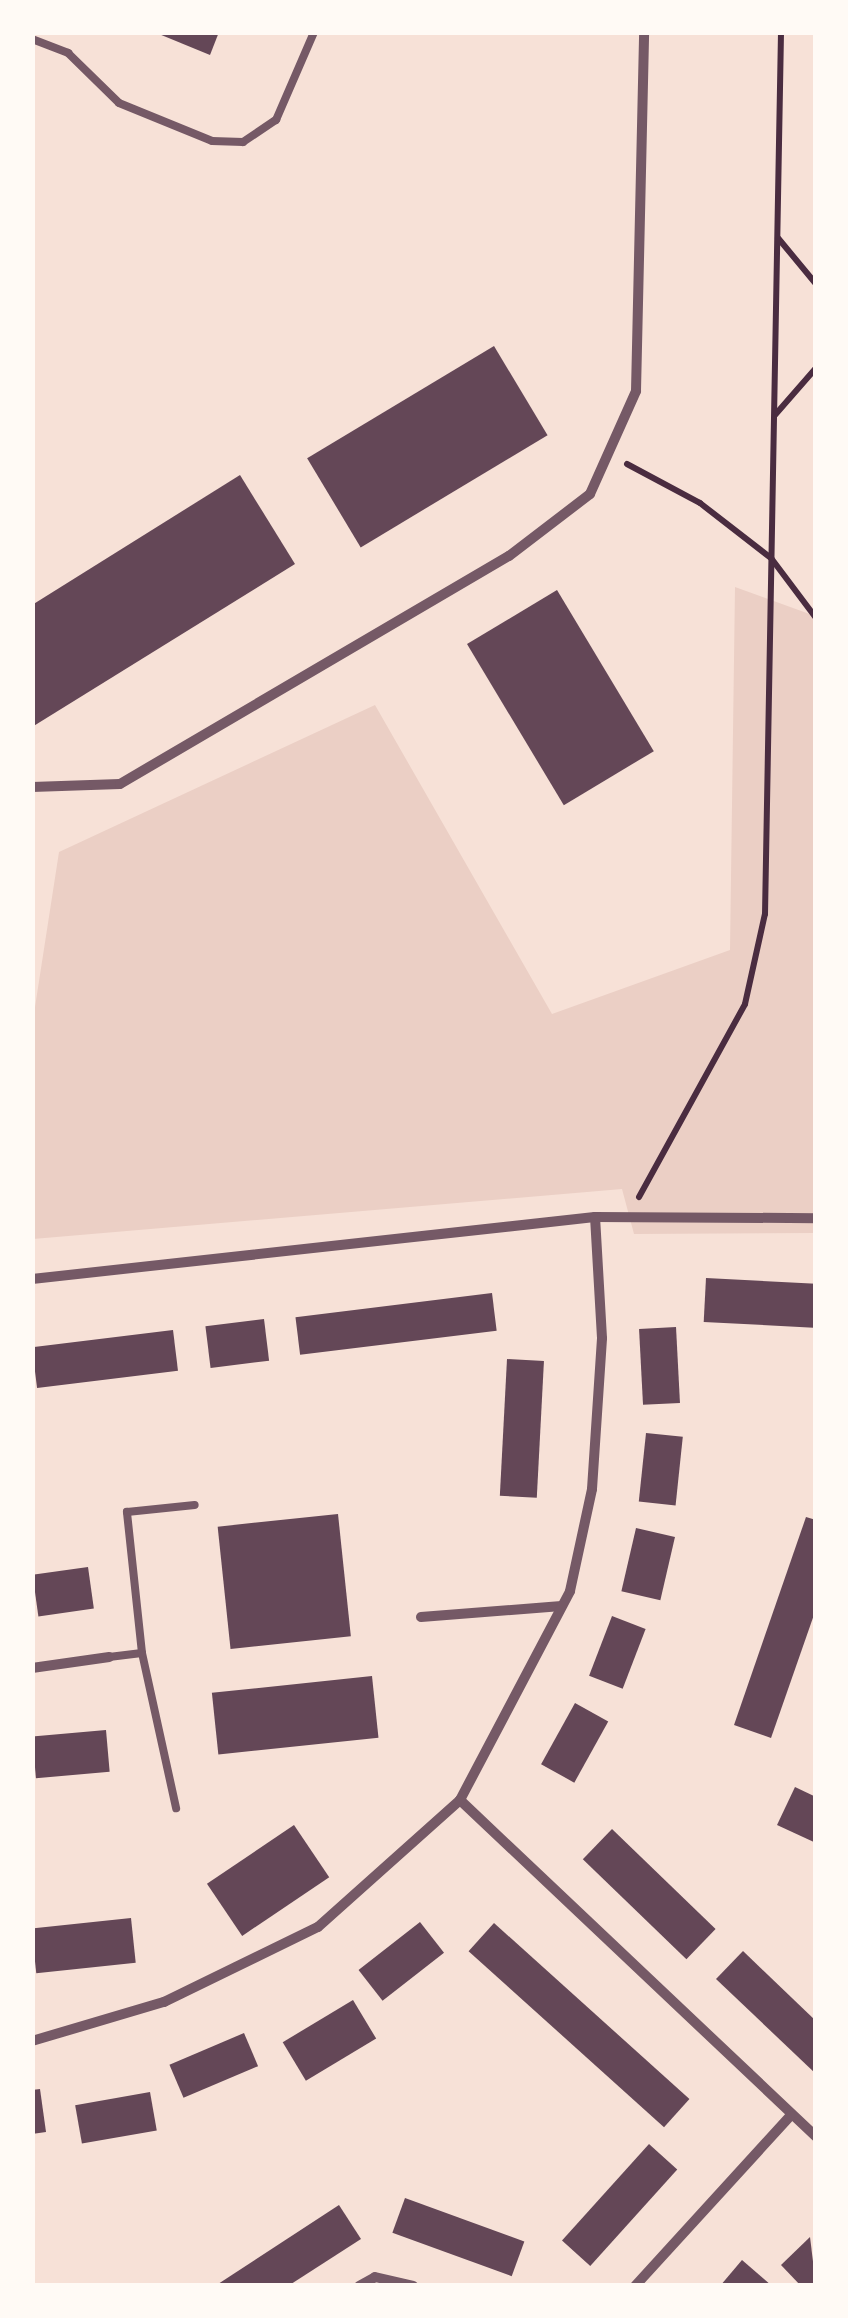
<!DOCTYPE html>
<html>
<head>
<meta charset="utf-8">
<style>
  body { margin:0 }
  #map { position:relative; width:848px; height:2318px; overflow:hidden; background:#f7e1d7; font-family:"Noto Sans",sans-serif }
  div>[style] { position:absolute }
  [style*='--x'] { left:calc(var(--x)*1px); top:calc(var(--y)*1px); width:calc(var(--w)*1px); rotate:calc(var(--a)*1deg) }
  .green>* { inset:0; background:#ebcfc5 }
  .building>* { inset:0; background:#644757; transform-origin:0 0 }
  .path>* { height:6px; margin:-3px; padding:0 3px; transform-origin:3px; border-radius:3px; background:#4a2c40 }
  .service>* { height:8px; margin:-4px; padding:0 4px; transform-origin:4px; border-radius:4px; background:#755966 }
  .minor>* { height:10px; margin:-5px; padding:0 5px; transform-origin:5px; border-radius:5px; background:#755966 }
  span { translate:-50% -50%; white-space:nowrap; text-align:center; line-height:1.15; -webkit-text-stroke:10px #fffaf5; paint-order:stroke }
  .frame { position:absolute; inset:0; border:35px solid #fffaf5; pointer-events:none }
</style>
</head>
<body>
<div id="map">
  <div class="green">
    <div style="clip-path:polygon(735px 587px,815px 616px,815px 1233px,634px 1234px,622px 1189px,33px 1239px,33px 1020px,59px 852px,375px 705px,552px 1014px,730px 950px)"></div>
  </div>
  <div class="building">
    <div style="clip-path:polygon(154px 32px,219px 32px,210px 55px)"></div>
    <div style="left:494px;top:346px;width:104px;height:218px;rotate:59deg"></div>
    <div style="clip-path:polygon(240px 475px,295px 564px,32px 727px,32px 605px)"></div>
    <div style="left:557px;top:590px;width:188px;height:105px;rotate:59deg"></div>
    <div style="left:706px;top:1278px;width:110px;height:44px;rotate:3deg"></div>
    <div style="left:492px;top:1293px;width:38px;height:198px;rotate:83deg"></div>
    <div style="left:264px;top:1319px;width:42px;height:59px;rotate:83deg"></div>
    <div style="left:676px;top:1327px;width:76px;height:37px;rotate:87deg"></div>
    <div style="left:173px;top:1330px;width:41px;height:142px;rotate:83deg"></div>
    <div style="left:507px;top:1359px;width:37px;height:137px;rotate:3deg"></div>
    <div style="left:646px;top:1433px;width:37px;height:69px;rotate:6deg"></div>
    <div style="left:338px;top:1514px;width:123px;height:121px;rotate:84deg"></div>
    <div style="clip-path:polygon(806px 1517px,816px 1520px,816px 1609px,771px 1738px,734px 1725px)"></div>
    <div style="left:636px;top:1528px;width:40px;height:65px;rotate:13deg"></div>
    <div style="left:88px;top:1567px;width:42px;height:56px;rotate:82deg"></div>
    <div style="left:612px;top:1616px;width:36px;height:64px;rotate:21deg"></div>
    <div style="left:372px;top:1676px;width:62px;height:161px;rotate:84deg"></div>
    <div style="left:575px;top:1703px;width:38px;height:70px;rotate:29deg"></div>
    <div style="left:106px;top:1730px;width:42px;height:74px;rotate:85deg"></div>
    <div style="clip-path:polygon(795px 1787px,816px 1797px,816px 1843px,777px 1825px)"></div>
    <div style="left:294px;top:1825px;width:63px;height:105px;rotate:56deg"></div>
    <div style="left:612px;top:1829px;width:144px;height:42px;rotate:44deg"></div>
    <div style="left:131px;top:1918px;width:45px;height:100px;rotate:84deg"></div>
    <div style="left:420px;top:1922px;width:39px;height:78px;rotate:52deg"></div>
    <div style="left:494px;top:1923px;width:263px;height:38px;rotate:42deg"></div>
    <div style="clip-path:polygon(743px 1951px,816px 2021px,816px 2074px,716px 1979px)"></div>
    <div style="left:353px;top:2000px;width:45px;height:82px;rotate:59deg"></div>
    <div style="left:244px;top:2033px;width:36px;height:81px;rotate:67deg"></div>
    <div style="clip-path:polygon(40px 2089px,46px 2132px,32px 2134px,32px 2090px)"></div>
    <div style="left:150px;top:2092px;width:39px;height:76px;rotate:80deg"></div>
    <div style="left:649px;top:2144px;width:38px;height:130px;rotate:42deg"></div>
    <div style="left:405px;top:2198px;width:127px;height:37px;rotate:20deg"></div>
    <div style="clip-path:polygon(339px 2205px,361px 2239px,288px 2286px,215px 2286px)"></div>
    <div style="clip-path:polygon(810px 2237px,816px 2286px,801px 2286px,781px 2265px)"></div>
    <div style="clip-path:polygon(742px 2260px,772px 2286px,720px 2286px)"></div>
  </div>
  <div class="path">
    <div style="--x:778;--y:238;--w:60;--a:50.4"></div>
    <div style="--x:775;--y:415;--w:62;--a:-48.9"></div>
    <div style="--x:627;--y:464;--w:83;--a:28.1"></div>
    <div style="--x:700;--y:503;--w:90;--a:37.8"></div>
    <div style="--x:771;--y:558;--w:75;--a:53.1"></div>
    <div style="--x:639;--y:1197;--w:220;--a:-61.2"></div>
    <div style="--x:745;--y:1004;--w:92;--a:-77.5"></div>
    <div style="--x:765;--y:914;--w:882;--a:-88.96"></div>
  </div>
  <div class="service">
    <div style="--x:32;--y:39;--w:39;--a:21"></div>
    <div style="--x:68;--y:53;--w:71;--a:44.4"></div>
    <div style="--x:119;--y:103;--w:100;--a:22.2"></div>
    <div style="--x:212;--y:141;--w:31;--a:2"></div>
    <div style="--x:243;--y:142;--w:40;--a:-34"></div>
    <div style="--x:276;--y:120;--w:96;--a:-66.6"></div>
    <div style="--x:142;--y:1653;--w:159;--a:77.6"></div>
    <div style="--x:109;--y:1657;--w:33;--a:-7"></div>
    <div style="--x:142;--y:1653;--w:142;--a:-96.1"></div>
    <div style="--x:127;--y:1512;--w:68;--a:-5.9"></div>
  </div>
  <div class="minor">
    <div style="--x:32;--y:787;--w:88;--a:-2"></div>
    <div style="--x:120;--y:784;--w:451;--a:-30.4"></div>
    <div style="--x:509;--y:556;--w:102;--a:-37.4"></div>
    <div style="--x:590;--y:494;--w:113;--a:-65.9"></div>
    <div style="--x:636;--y:391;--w:359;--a:-88.7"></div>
    <div style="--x:32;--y:1279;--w:566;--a:-6.28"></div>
    <div style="--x:595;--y:1217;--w:221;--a:0.3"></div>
    <div style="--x:421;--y:1617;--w:141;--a:-4.5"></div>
    <div style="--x:32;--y:1668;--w:78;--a:-8.1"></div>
    <div style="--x:460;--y:1800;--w:490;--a:43.4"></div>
    <div style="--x:32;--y:2041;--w:138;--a:-16.5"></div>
    <div style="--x:164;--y:2002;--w:171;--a:-26"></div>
    <div style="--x:318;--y:1927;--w:191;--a:-41.8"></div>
    <div style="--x:460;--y:1800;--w:236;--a:-62.2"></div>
    <div style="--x:570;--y:1591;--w:104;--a:-77.8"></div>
    <div style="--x:592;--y:1489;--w:151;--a:-86.2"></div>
    <div style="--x:602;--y:1338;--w:121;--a:-93.3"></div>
    <div style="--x:359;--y:2286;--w:18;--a:-29"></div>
    <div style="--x:375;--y:2277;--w:39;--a:13"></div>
    <div style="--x:635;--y:2286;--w:230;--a:-47.6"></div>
  </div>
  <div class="frame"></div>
</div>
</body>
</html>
